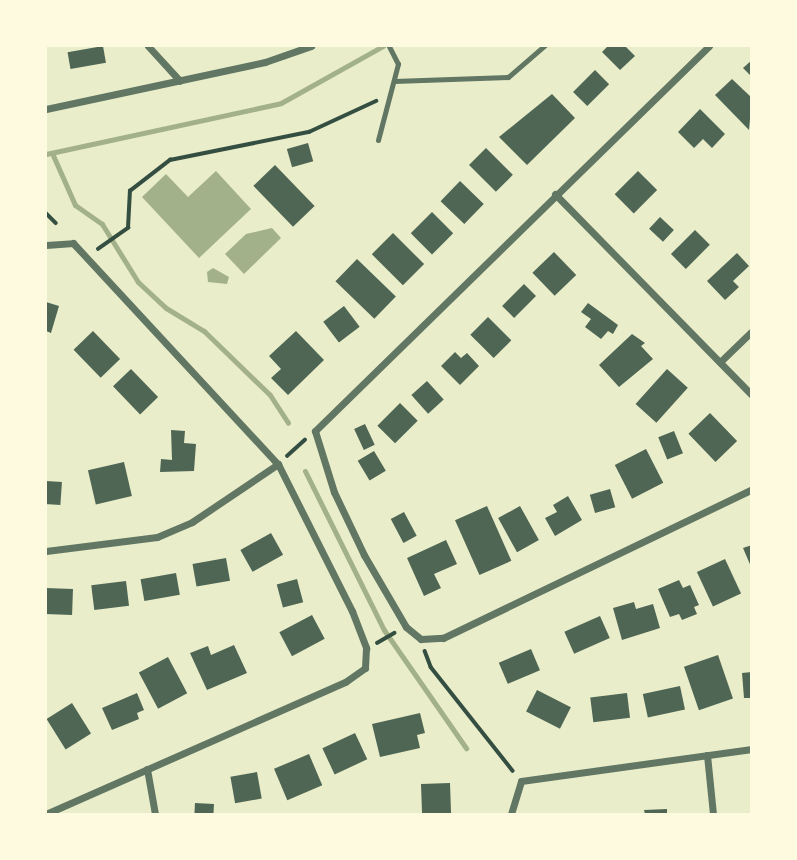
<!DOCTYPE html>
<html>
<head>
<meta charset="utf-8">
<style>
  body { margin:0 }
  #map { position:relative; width:797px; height:860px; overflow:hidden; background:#e9edc9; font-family:Ubuntu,sans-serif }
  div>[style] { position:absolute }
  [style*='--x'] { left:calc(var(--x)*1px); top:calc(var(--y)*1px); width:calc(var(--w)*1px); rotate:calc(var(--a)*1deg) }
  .water>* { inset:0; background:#a3b18a }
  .stream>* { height:5px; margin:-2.5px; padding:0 2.5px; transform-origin:2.5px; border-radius:2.5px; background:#a3b18a }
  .building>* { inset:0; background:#4f6655; transform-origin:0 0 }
  .path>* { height:3.5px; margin:-1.75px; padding:0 1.75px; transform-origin:1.75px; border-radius:1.75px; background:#344e41 }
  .service>* { height:5px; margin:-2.5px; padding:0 2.5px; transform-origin:2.5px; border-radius:2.5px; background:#617663 }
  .minor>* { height:7px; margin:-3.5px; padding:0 3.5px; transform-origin:3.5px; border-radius:3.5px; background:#617663 }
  span { translate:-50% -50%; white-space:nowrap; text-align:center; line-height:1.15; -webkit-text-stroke:7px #fefae0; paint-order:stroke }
  .frame { position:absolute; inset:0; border:47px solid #fefae0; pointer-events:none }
</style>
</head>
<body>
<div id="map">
  <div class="water">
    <div style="clip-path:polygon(216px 171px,251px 209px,199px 258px,142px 197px,166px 174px,188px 197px)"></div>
    <div style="clip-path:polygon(272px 228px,281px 238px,244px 274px,225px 254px,246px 234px)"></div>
    <div style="clip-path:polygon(213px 268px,229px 277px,227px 284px,208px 282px,207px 272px)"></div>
  </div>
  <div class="stream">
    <div style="--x:52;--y:153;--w:57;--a:66.1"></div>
    <div style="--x:75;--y:205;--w:33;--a:35"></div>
    <div style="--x:102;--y:224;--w:68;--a:58.2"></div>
    <div style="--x:138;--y:282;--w:38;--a:43"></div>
    <div style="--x:166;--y:308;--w:44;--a:31.2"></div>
    <div style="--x:204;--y:331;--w:92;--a:44.1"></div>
    <div style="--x:270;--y:395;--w:33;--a:57"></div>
    <div style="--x:46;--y:154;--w:240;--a:-12.2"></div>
    <div style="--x:281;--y:103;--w:117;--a:-29.2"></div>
    <div style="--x:305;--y:471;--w:178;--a:63.6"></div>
    <div style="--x:384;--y:630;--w:144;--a:55.2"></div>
  </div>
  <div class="building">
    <div style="left:103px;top:46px;width:17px;height:36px;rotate:80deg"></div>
    <div style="clip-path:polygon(608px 46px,625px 46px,635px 56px,620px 70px,602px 52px)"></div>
    <div style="clip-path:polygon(752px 60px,752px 77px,743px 68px)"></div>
    <div style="left:595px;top:70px;width:20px;height:31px;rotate:45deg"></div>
    <div style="clip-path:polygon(732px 79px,752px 98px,749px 130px,715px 95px)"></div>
    <div style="clip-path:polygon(552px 94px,575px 118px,527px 165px,499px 137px)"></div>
    <div style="clip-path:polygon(700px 109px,725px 134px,712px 148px,703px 139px,694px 148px,678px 132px)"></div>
    <div style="left:308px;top:143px;width:19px;height:22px;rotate:74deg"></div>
    <div style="left:486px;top:148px;width:38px;height:24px;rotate:45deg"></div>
    <div style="left:275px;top:165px;width:57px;height:30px;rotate:46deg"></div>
    <div style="left:638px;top:171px;width:27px;height:33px;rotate:45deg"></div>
    <div style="left:460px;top:181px;width:33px;height:28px;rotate:44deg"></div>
    <div style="left:432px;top:212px;width:30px;height:30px;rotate:45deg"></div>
    <div style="left:660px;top:217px;width:19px;height:16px;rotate:43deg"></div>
    <div style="left:695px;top:230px;width:21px;height:34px;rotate:45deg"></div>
    <div style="left:393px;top:233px;width:44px;height:30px;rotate:45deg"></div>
    <div style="left:554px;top:252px;width:32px;height:30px;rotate:46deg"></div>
    <div style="clip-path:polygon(737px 253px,749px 266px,733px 281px,739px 287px,725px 300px,707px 281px)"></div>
    <div style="left:357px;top:259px;width:54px;height:31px;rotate:44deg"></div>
    <div style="left:524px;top:284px;width:17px;height:31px;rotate:45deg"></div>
    <div style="clip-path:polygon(46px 302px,59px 306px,51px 333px,46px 331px)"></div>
    <div style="clip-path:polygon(588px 303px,618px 325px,613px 334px,608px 331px,601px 339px,585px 327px,591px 319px,581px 312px)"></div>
    <div style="left:344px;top:306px;width:26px;height:26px;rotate:53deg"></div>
    <div style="left:488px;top:317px;width:33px;height:25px;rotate:45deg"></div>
    <div style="left:93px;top:331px;width:39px;height:27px;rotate:46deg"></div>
    <div style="clip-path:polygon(296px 331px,324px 360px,288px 395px,271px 378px,281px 369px,269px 356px)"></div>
    <div style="clip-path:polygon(632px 334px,645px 343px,641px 346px,653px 359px,619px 387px,599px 365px)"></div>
    <div style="clip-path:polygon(455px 352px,461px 358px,467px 353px,479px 366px,460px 385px,441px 366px)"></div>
    <div style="left:131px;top:369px;width:39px;height:25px;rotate:46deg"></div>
    <div style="left:667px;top:369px;width:28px;height:47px;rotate:42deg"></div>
    <div style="left:427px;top:381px;width:25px;height:21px;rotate:48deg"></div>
    <div style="left:400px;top:403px;width:25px;height:32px;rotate:45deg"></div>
    <div style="left:710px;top:413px;width:39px;height:30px;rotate:46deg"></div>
    <div style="left:365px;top:424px;width:23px;height:12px;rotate:65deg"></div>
    <div style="clip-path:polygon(171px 430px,185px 431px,184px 443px,196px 444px,194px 471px,160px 472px,161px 459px,172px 460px)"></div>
    <div style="left:674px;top:431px;width:24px;height:17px;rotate:68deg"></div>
    <div style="left:646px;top:449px;width:38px;height:35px;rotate:63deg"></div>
    <div style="left:374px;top:451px;width:23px;height:19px;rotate:59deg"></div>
    <div style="left:124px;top:462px;width:35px;height:37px;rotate:77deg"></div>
    <div style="left:46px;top:481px;width:16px;height:23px;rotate:4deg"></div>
    <div style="left:610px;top:489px;width:19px;height:21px;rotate:74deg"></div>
    <div style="clip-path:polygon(568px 496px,582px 520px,555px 536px,545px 518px,557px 512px,553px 505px)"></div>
    <div style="left:487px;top:506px;width:60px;height:35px;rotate:66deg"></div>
    <div style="left:520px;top:506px;width:39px;height:25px;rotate:61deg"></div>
    <div style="left:404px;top:512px;width:27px;height:15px;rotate:62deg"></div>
    <div style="left:271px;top:533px;width:25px;height:35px;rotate:61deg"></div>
    <div style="clip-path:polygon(446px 540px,457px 564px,434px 574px,441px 588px,424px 596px,407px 558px)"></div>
    <div style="clip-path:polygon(752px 545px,752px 569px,743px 548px)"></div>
    <div style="left:226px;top:558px;width:23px;height:34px;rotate:80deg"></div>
    <div style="left:725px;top:559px;width:38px;height:31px;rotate:65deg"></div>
    <div style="left:176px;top:573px;width:22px;height:36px;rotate:80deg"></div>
    <div style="left:297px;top:579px;width:24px;height:21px;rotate:75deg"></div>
    <div style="clip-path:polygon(679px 580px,683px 588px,690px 585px,699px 605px,694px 607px,697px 614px,682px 620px,679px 614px,670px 617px,658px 589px)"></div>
    <div style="left:126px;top:581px;width:25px;height:35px;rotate:83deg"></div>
    <div style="left:46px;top:588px;width:27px;height:26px;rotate:2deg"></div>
    <div style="clip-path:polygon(634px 602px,636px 609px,653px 604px,660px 628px,622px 640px,613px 608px)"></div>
    <div style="left:312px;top:615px;width:27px;height:37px;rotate:62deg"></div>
    <div style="left:600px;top:616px;width:24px;height:39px;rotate:66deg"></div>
    <div style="clip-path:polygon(234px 645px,247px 673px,207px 690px,190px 653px,208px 646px,211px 655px)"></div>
    <div style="left:531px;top:649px;width:23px;height:35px;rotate:67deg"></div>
    <div style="left:718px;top:655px;width:46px;height:36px;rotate:71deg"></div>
    <div style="left:168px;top:657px;width:41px;height:33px;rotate:62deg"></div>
    <div style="clip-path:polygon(752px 672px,752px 698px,744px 698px,742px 673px)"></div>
    <div style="left:680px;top:686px;width:24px;height:38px;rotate:78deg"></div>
    <div style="left:537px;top:690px;width:38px;height:24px;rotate:27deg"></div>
    <div style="clip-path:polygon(137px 693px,144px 710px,137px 713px,139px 719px,112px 730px,102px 708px)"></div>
    <div style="left:627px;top:693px;width:25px;height:37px;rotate:83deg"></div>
    <div style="left:72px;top:703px;width:36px;height:30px;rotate:58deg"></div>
    <div style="clip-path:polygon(420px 713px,425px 733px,417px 735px,420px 748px,380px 757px,372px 724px)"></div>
    <div style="left:355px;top:733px;width:29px;height:36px;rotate:65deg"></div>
    <div style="left:309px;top:754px;width:34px;height:38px;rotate:67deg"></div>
    <div style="left:257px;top:772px;width:27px;height:27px;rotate:80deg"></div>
    <div style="left:450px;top:783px;width:31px;height:29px;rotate:88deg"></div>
    <div style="left:195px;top:803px;width:19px;height:11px;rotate:3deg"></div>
    <div style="clip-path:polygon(667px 809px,667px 814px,645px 814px,644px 810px)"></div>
  </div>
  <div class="path">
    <div style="--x:46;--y:213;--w:14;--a:45"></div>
    <div style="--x:98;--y:249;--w:37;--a:-35"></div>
    <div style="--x:128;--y:228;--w:37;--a:-87"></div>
    <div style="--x:130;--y:191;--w:51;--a:-37.8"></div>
    <div style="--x:170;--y:160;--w:142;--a:-11.4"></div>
    <div style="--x:309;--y:132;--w:74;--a:-24.8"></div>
    <div style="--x:287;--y:456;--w:24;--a:-42"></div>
    <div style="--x:377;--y:643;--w:20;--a:-30"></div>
    <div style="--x:425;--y:651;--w:17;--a:69"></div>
    <div style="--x:431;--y:667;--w:132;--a:51.7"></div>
  </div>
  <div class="service">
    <div style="--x:394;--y:81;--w:114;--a:-2"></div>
    <div style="--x:508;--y:77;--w:48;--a:-40.7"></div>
    <div style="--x:378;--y:140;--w:79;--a:-75.3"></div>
    <div style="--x:398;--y:64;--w:20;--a:-117"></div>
  </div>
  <div class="minor">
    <div style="--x:148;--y:46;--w:47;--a:47.6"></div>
    <div style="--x:709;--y:46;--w:551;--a:135.66"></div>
    <div style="--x:315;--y:431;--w:64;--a:72.7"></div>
    <div style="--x:334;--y:492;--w:70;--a:64.5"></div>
    <div style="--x:364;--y:555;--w:83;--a:59.7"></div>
    <div style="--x:406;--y:627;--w:19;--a:39"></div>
    <div style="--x:421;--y:639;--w:22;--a:-3"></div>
    <div style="--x:443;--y:638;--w:343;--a:-25.7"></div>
    <div style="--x:46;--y:109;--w:224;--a:-12.1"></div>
    <div style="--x:265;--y:62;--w:49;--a:-19.2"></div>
    <div style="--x:555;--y:194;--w:281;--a:45.6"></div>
    <div style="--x:46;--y:245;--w:27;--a:-4"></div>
    <div style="--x:73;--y:243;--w:301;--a:47.2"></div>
    <div style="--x:278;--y:464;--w:165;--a:63.3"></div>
    <div style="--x:352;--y:611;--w:40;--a:69"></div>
    <div style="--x:366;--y:648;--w:20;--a:93"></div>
    <div style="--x:365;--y:668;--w:24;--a:145"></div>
    <div style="--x:345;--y:682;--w:327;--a:156.2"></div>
    <div style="--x:720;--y:362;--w:45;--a:-44.1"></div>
    <div style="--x:46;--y:551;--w:112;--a:-7.2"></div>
    <div style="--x:157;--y:537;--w:38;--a:-23"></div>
    <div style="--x:192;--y:522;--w:104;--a:-34"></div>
    <div style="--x:707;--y:755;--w:59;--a:84.2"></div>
    <div style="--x:147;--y:769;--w:46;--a:79.9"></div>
    <div style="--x:511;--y:814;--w:34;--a:-73"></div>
    <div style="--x:521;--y:781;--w:233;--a:-7.9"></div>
  </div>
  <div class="frame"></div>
</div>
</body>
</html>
